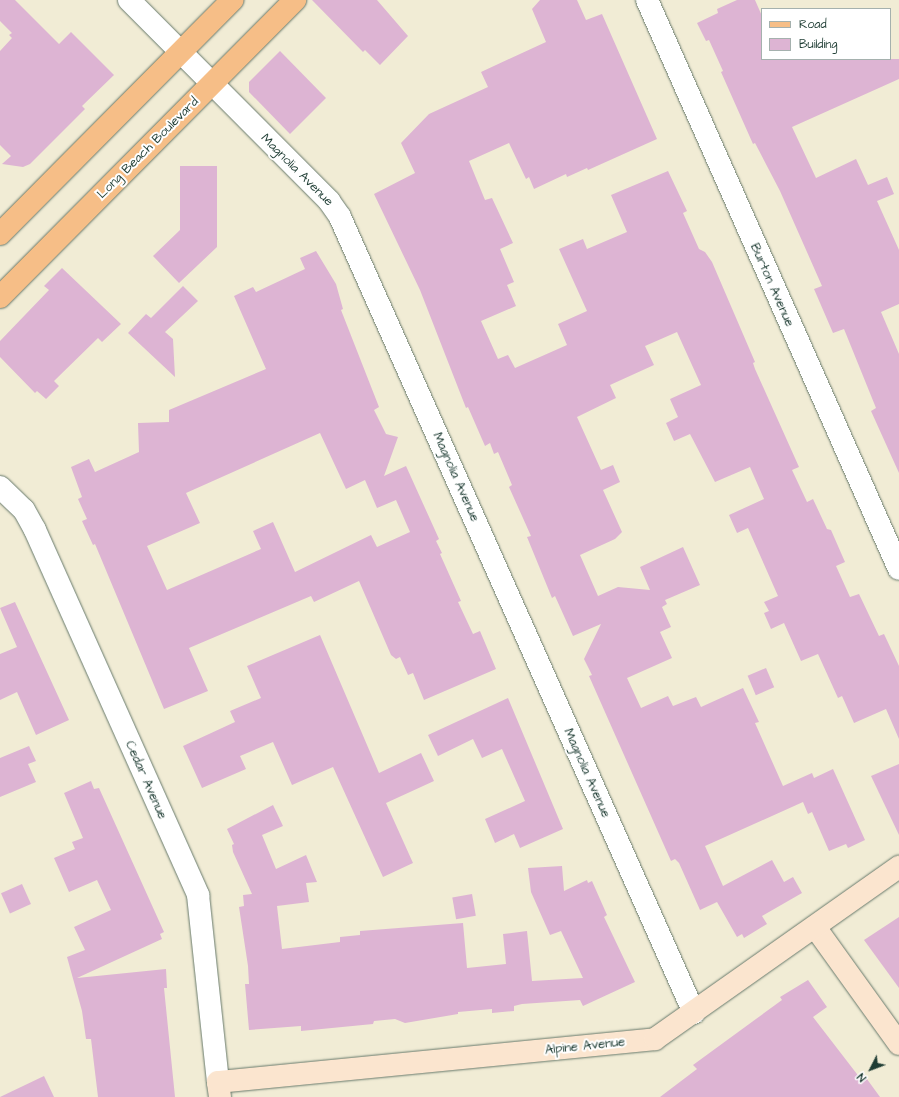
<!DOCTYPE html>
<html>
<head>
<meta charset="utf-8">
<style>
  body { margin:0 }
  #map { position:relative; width:899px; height:1097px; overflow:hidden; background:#f1ecd5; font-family:"Architects Daughter",sans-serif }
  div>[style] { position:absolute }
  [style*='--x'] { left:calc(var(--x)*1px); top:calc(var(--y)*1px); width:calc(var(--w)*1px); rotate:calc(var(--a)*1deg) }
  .building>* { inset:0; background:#ddb4d3; transform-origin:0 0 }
  .roads { filter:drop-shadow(0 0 1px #687a6c) drop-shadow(0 0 1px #687a6c) }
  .street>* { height:22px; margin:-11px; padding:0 11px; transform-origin:11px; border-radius:11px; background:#fff }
  .secondary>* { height:22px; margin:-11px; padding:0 11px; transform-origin:11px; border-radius:11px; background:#fbe5cf }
  .primary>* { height:22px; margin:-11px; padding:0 11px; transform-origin:11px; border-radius:11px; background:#f6be87 }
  span { translate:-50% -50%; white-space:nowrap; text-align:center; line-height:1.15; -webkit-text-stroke:4px #fff; paint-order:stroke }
  .street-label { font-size:13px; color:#1f3d34 }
  .legend { position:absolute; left:761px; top:8px; width:130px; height:52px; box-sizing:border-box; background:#fff; border:1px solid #a5b1ae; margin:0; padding:5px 7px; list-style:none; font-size:12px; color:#1f3d34 }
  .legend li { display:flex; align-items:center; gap:8px; height:20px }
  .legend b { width:20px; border:1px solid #a5b1ae }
  .north { position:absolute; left:851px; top:1049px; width:40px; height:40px; -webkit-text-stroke:3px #fff; paint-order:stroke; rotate:228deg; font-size:11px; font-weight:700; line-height:16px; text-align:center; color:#1f3d34 }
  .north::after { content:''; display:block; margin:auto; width:14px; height:18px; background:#1f3d34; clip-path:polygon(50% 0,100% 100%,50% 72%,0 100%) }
</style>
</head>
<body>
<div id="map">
  <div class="building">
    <div style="clip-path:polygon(0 0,15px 0,59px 44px,71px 32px,114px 75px,82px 106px,85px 109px,30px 164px,23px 167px,2px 164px,11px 156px,0 145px,0 51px,12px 38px,9px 35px,12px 33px,0 21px)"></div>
    <div style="clip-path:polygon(312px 0,377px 0,408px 36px,380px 65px,365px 50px,363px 52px)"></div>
    <div style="clip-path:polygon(540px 0,577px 0,586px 20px,602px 14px,657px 139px,588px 170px,587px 168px,567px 177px,566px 174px,534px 189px,529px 177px,526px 179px,509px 143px,469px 161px,485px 200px,492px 198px,513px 243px,500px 249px,514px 282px,507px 285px,516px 306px,481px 321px,498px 359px,508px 355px,515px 368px,567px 345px,558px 324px,587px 311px,559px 249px,583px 239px,587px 249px,627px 232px,611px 195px,668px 171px,687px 211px,683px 213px,699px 249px,705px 252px,712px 262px,755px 362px,753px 363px,755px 369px,799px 467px,792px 470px,807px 502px,813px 499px,827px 529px,831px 530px,845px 562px,836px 566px,850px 597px,859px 594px,879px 636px,884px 634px,899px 666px,899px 739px,886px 709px,854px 723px,842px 696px,838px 698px,818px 654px,801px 661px,784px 623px,771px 629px,764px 613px,769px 611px,764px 602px,778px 596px,748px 528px,737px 533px,729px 515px,764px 499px,750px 467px,715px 482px,690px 434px,674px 441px,666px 423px,678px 417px,670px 399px,701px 385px,677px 332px,645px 346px,654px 365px,610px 385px,616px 398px,577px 417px,601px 470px,613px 465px,620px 482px,603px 490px,622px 532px,615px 539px,580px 555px,598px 596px,618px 587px,650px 590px,640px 567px,683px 547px,700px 585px,665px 600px,667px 604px,662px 607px,671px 627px,660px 632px,672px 658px,627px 678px,641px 708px,668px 696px,673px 706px,696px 697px,701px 707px,743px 688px,759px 722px,755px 723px,783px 786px,812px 773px,814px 778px,833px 769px,865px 840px,848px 848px,846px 844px,829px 851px,812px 812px,808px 814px,803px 802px,705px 846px,723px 886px,772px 860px,784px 882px,793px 877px,802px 893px,762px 916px,767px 924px,744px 938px,742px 934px,737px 937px,717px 902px,700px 910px,679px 863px,675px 859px,671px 861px,589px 676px,592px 675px,584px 659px,601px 624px,573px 636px,555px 596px,552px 598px,527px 537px,531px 536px,509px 487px,512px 485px,498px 452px,494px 454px,490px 443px,485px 446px,468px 407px,466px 408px,420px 290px,374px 194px,415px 173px,401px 143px,429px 114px,488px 87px,481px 72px,546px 42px,532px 9px)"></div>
    <div style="clip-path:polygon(737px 0,755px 0,762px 16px,762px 59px,899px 59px,899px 79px,792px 127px,816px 178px,856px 159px,868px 185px,887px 177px,894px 194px,877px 201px,899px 250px,899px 304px,881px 312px,899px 354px,899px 473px,871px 411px,876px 408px,844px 329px,833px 333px,814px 289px,822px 286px,780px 191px,755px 143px,753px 144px,721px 72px,723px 71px,709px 40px,706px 41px,697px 23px,718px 13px,717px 9px)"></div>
    <div style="clip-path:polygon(280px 51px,326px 98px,290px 134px,249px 92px,249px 82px)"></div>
    <div style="clip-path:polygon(180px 166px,217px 166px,217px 247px,179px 283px,153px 256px,180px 230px)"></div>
    <div style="clip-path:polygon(evenodd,316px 251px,336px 284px,343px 309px,341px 310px,379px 407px,374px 410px,386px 434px,398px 437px,384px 476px,406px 466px,439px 539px,436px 541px,442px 553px,440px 554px,461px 601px,458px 602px,473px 634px,480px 631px,496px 669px,424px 700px,413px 673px,408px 675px,400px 657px,396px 659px,391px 655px,359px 581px,314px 602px,311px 596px,189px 648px,208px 691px,164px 709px,95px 544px,93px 545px,82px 521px,87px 519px,78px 499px,82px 497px,71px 467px,89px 459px,95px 472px,139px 452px,138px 423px,169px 422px,169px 410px,266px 369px,234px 296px,253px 287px,256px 292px,305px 269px,300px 258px,316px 251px,320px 433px,346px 489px,365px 480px,377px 508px,396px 500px,410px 532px,377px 547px,371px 535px,295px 572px,273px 522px,253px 531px,261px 549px,167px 590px,147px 546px,200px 523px,186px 493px,320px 433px)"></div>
    <div style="clip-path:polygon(62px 268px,121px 324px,102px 342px,98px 338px,54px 381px,59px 386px,46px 399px,37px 391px,35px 393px,0 357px,0 341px,49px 290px,44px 286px)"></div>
    <div style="clip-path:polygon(183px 286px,198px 301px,165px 332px,173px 339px,175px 377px,128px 333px,146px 314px,151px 318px)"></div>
    <div style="clip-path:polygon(15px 602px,69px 720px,36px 735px,17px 692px,0 700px,0 654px,17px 647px,0 608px)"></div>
    <div style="clip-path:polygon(320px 635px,379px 773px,421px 753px,434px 781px,386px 803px,413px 863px,383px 877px,333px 767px,292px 785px,273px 742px,240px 756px,246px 769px,202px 788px,183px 746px,235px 722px,230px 711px,261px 698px,247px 666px)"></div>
    <div style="left:766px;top:668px;width:21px;height:20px;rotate:67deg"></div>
    <div style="clip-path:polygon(508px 698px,563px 829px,520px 848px,514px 834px,495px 843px,485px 819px,525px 801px,502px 749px,482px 758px,473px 739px,438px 756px,428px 735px)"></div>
    <div style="clip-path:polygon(29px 746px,36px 761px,28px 764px,36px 782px,0 797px,0 758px)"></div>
    <div style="clip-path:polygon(899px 764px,899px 835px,871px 776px)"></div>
    <div style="clip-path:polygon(91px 781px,94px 789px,99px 788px,164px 932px,160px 934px,162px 939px,77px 978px,166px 969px,167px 988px,164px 988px,175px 1097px,98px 1097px,91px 1039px,86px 1039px,82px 1011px,67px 957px,85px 950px,74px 927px,111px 910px,97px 880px,69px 892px,54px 858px,75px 849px,72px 842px,83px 838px,64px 793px)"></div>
    <div style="clip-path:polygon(273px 805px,283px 826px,262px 835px,276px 869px,306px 855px,317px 882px,306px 883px,309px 902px,277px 906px,282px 949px,340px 942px,340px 937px,360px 935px,360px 931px,463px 923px,467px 968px,506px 964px,503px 934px,527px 931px,532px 981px,583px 978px,561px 931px,550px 935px,531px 892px,528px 868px,562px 866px,564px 891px,587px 880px,588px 883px,592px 881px,607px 915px,604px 917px,635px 982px,583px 1006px,580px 1000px,522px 1004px,514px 1006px,514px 1011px,492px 1013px,492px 1009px,458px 1012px,458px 1014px,405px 1023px,395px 1019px,374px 1021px,373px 1024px,301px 1031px,301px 1026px,249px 1030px,245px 984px,249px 984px,248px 966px,239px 907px,244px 906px,243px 895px,252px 894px,233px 852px,232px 845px,234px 844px,227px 829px)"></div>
    <div style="left:22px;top:884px;width:22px;height:23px;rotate:66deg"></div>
    <div style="left:472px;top:894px;width:22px;height:20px;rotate:80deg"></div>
    <div style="clip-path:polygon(899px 917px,899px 988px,864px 940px)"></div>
    <div style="clip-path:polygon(808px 980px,827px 1007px,813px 1017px,860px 1078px,864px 1075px,880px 1097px,660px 1097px,697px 1069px,693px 1065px,782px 1000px,780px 997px)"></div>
    <div style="clip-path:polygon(44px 1076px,54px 1097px,0 1097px)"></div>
  </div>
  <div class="roads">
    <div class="street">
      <div style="--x:129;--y:0;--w:284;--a:45.1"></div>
      <div style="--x:329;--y:201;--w:19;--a:55"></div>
      <div style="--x:340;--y:217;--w:871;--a:66.02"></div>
      <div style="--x:647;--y:0;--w:622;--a:66.11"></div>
      <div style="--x:0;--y:487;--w:33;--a:44"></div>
      <div style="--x:24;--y:510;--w:23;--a:61"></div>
      <div style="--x:35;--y:530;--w:400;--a:65.9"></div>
      <div style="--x:198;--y:895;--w:188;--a:83.9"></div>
    </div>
    <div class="secondary">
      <div style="--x:815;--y:927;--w:144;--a:54.3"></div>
      <div style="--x:220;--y:1097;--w:15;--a:-98"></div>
      <div style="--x:218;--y:1082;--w:439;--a:-5.6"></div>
      <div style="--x:655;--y:1039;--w:299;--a:-35.2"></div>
    </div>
    <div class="primary">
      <div style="--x:0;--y:234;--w:330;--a:-45.2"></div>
      <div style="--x:0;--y:297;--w:419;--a:-45.2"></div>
    </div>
  </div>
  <div class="street-label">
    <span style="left:148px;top:148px;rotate:-45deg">Long Beach Boulevard</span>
    <span style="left:297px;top:170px;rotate:45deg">Magnolia Avenue</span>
    <span style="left:772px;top:285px;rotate:66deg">Burton Avenue</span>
    <span style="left:456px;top:477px;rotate:66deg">Magnolia Avenue</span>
    <span style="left:587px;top:773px;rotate:66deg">Magnolia Avenue</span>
    <span style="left:146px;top:780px;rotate:66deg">Cedar Avenue</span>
    <span style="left:585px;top:1046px;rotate:-6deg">Alpine Avenue</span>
  </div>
  <ul class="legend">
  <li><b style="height:5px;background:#f6be87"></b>Road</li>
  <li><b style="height:11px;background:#ddb4d3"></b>Building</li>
  </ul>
  <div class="north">N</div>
</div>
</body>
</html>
